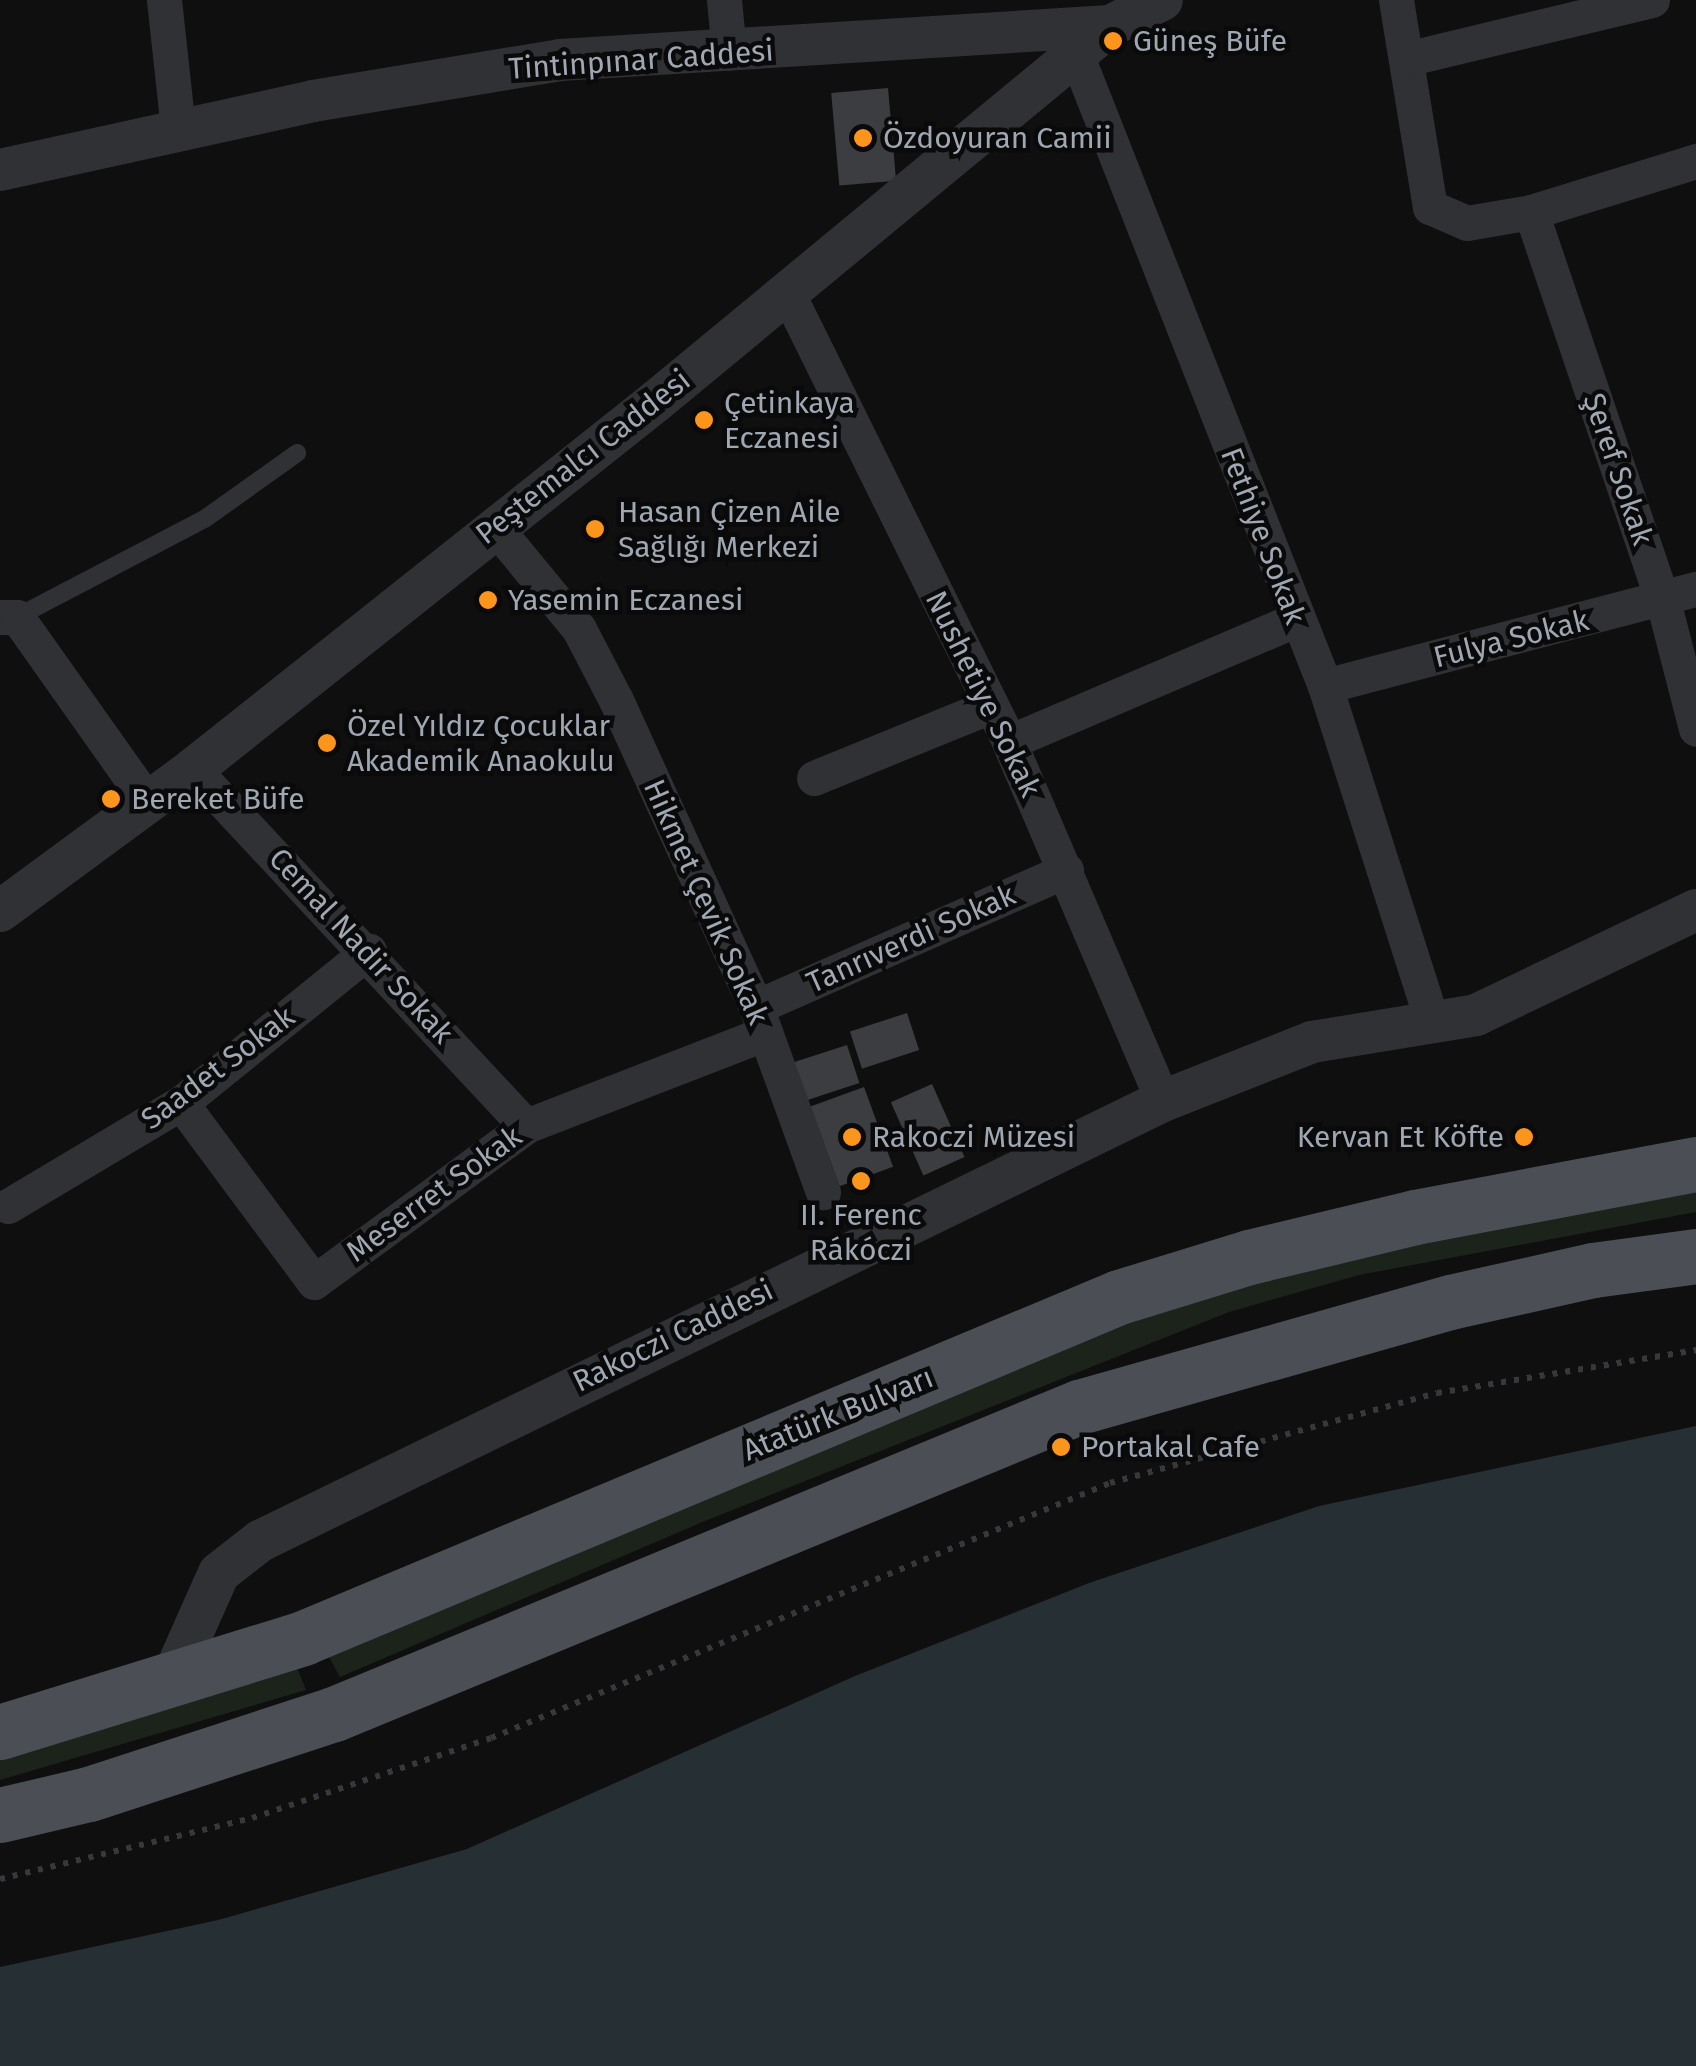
<!DOCTYPE html>
<html>
<head>
<meta charset="utf-8">
<style>
  body { margin:0 }
  #map { position:relative; width:1696px; height:2066px; overflow:hidden; background:#0f0f10; font-family:"Fira Sans",sans-serif }
  div>[style] { position:absolute }
  [style*='--x'] { left:calc(var(--x)*1px); top:calc(var(--y)*1px); width:calc(var(--w)*1px); rotate:calc(var(--a)*1deg) }
  .green>* { inset:0; background:#1b231b }
  .water>* { inset:0; background:#252f34 }
  .building>* { inset:0; background:#3b3d40; transform-origin:0 0 }
  .path>* { height:6px; margin-top:-3px; transform-origin:0; background:repeating-linear-gradient(90deg,#36383c 0 5px,transparent 0 13px) }
  .service>* { height:18px; margin:-9px; padding:0 9px; transform-origin:9px; border-radius:9px; background:#303135 }
  .minor>* { height:35px; margin:-17.5px; padding:0 17.5px; transform-origin:17.5px; border-radius:17.5px; background:#303135 }
  .tertiary>* { height:42px; margin:-21px; padding:0 21px; transform-origin:21px; border-radius:21px; background:#303135 }
  .primary>* { height:55px; margin:-27.5px; padding:0 27.5px; transform-origin:27.5px; border-radius:27.5px; background:#4b4f55 }
  .dots>* { width:28px; height:28px; translate:-50% -50%; box-sizing:border-box; border:5px solid #0a0a0b; border-radius:50% }
  span { translate:-50% -50%; white-space:nowrap; text-align:center; line-height:1.15; -webkit-text-stroke:9px #0a0a0b; paint-order:stroke }
  .poi-label { font-size:30px; color:#9fa7b2 }
  .left { translate:0 -50%; text-align:left }
  .right { translate:-100% -50%; text-align:right }
  .street-label { font-size:30px; color:#9fa7b2 }
</style>
</head>
<body>
<div id="map">
  <div class="green">
    <div style="clip-path:polygon(1696px 1190px,1696px 1212px,1359px 1275px,1229px 1312px,705px 1521px,340px 1677px,328px 1655px,928px 1402px,1195px 1298px,1354px 1254px)"></div>
    <div style="clip-path:polygon(296px 1665px,306px 1690px,0 1780px,0 1758px)"></div>
  </div>
  <div class="water">
    <div style="clip-path:polygon(1696px 1426px,1696px 2066px,0 2066px,0 1967px,218px 1920px,467px 1849px,855px 1676px,1089px 1583px,1319px 1506px)"></div>
  </div>
  <div class="building">
    <div style="left:888px;top:88px;width:93px;height:57px;rotate:85deg"></div>
    <div style="left:907px;top:1013px;width:39px;height:60px;rotate:72deg"></div>
    <div style="left:847px;top:1045px;width:40px;height:57px;rotate:72deg"></div>
    <div style="left:932px;top:1084px;width:80px;height:45px;rotate:66deg"></div>
    <div style="left:864px;top:1087px;width:85px;height:57px;rotate:70deg"></div>
  </div>
  <div class="path">
    <div style="--x:0;--y:1879;--w:259;--a:-13.6"></div>
    <div style="--x:252;--y:1818;--w:252;--a:-18.5"></div>
    <div style="--x:491;--y:1738;--w:669;--a:-22.39"></div>
    <div style="--x:1110;--y:1483;--w:339;--a:-15.4"></div>
    <div style="--x:1437;--y:1393;--w:263;--a:-9.4"></div>
  </div>
  <div class="service">
    <div style="--x:17;--y:617;--w:213;--a:-27.6"></div>
    <div style="--x:206;--y:518;--w:112;--a:-35.5"></div>
  </div>
  <div class="minor">
    <div style="--x:164;--y:0;--w:130;--a:83.8"></div>
    <div style="--x:724;--y:0;--w:53;--a:84.6"></div>
    <div style="--x:1396;--y:0;--w:210;--a:80.7"></div>
    <div style="--x:1430;--y:207;--w:40;--a:23.4"></div>
    <div style="--x:1467;--y:223;--w:65;--a:-9.8"></div>
    <div style="--x:1531;--y:212;--w:173;--a:-17.2"></div>
    <div style="--x:1076;--y:54;--w:679;--a:68.5"></div>
    <div style="--x:1325;--y:686;--w:356;--a:72.3"></div>
    <div style="--x:1406;--y:59;--w:253;--a:-13.5"></div>
    <div style="--x:1531;--y:212;--w:411;--a:71.3"></div>
    <div style="--x:1663;--y:601;--w:132;--a:75.5"></div>
    <div style="--x:788;--y:294;--w:500;--a:63.7"></div>
    <div style="--x:1009;--y:742;--w:391;--a:66.8"></div>
    <div style="--x:495;--y:527;--w:132;--a:50.5"></div>
    <div style="--x:579;--y:629;--w:80;--a:62.5"></div>
    <div style="--x:616;--y:700;--w:337;--a:65.5"></div>
    <div style="--x:756;--y:1007;--w:197;--a:70.1"></div>
    <div style="--x:0;--y:617;--w:17;--a:0"></div>
    <div style="--x:17;--y:617;--w:227;--a:54.7"></div>
    <div style="--x:1325;--y:686;--w:383;--a:-14.7"></div>
    <div style="--x:1009;--y:742;--w:311;--a:-23.1"></div>
    <div style="--x:193;--y:769;--w:488;--a:47"></div>
    <div style="--x:814;--y:778;--w:190;--a:-22.2"></div>
    <div style="--x:756;--y:1007;--w:339;--a:-23.8"></div>
    <div style="--x:181;--y:1103;--w:223;--a:53.4"></div>
    <div style="--x:314;--y:1282;--w:263;--a:-36.3"></div>
    <div style="--x:526;--y:1126;--w:257;--a:-21.2"></div>
    <div style="--x:8;--y:1206;--w:201;--a:-30.8"></div>
    <div style="--x:181;--y:1103;--w:242;--a:-39"></div>
  </div>
  <div class="tertiary">
    <div style="--x:0;--y:170;--w:321;--a:-12.4"></div>
    <div style="--x:313;--y:101;--w:250;--a:-9.4"></div>
    <div style="--x:560;--y:60;--w:551;--a:-3.54"></div>
    <div style="--x:0;--y:911;--w:240;--a:-36.3"></div>
    <div style="--x:193;--y:769;--w:590;--a:-38.46"></div>
    <div style="--x:655;--y:402;--w:590;--a:-39.57"></div>
    <div style="--x:1110;--y:26;--w:58;--a:-26.6"></div>
    <div style="--x:170;--y:1683;--w:120;--a:-66"></div>
    <div style="--x:219;--y:1573;--w:52;--a:-38"></div>
    <div style="--x:260;--y:1541;--w:1004;--a:-25.98"></div>
    <div style="--x:1163;--y:1101;--w:160;--a:-21.6"></div>
    <div style="--x:1312;--y:1042;--w:166;--a:-9.3"></div>
    <div style="--x:1476;--y:1015;--w:244;--a:-25.5"></div>
  </div>
  <div class="primary">
    <div style="--x:0;--y:1732;--w:317;--a:-17.2"></div>
    <div style="--x:303;--y:1638;--w:884;--a:-22.68"></div>
    <div style="--x:1119;--y:1297;--w:136;--a:-17.1"></div>
    <div style="--x:1249;--y:1257;--w:171;--a:-13.5"></div>
    <div style="--x:1415;--y:1217;--w:286;--a:-10.7"></div>
    <div style="--x:0;--y:1815;--w:91;--a:-13.3"></div>
    <div style="--x:89;--y:1794;--w:258;--a:-18.1"></div>
    <div style="--x:334;--y:1714;--w:806;--a:-22.4"></div>
    <div style="--x:1079;--y:1407;--w:386;--a:-15.8"></div>
    <div style="--x:1450;--y:1302;--w:147;--a:-12.6"></div>
    <div style="--x:1593;--y:1270;--w:104;--a:-7.7"></div>
  </div>
  <div class="dots">
    <div style="left:1113px;top:41px;background:#fc951b"></div>
    <div style="left:863px;top:138px;background:#fc951b"></div>
    <div style="left:704px;top:420px;background:#fc951b"></div>
    <div style="left:595px;top:529px;background:#fc951b"></div>
    <div style="left:488px;top:600px;background:#fc951b"></div>
    <div style="left:327px;top:743px;background:#fc951b"></div>
    <div style="left:111px;top:799px;background:#fc951b"></div>
    <div style="left:852px;top:1137px;background:#fc951b"></div>
    <div style="left:1524px;top:1137px;background:#fc951b"></div>
    <div style="left:861px;top:1181px;background:#fc951b"></div>
    <div style="left:1061px;top:1447px;background:#fc951b"></div>
  </div>
  <div class="poi-label">
    <span class="left" style="left:1133px;top:41px">Güneş Büfe</span>
    <span class="left" style="left:883px;top:138px">Özdoyuran Camii</span>
    <span class="left" style="left:724px;top:420px">Çetinkaya<br>Eczanesi</span>
    <span class="left" style="left:618px;top:529px">Hasan Çizen Aile<br>Sağlığı Merkezi</span>
    <span class="left" style="left:508px;top:600px">Yasemin Eczanesi</span>
    <span class="left" style="left:347px;top:743px">Özel Yıldız Çocuklar<br>Akademik Anaokulu</span>
    <span class="left" style="left:131px;top:799px">Bereket Büfe</span>
    <span class="left" style="left:872px;top:1137px">Rakoczi Müzesi</span>
    <span class="right" style="left:1504px;top:1137px">Kervan Et Köfte</span>
    <span style="left:861px;top:1232px">II. Ferenc<br>Rákóczi</span>
    <span class="left" style="left:1081px;top:1447px">Portakal Cafe</span>
  </div>
  <div class="street-label">
    <span style="left:641px;top:60px;rotate:-4deg">Tintinpınar Caddesi</span>
    <span style="left:583px;top:457px;rotate:-38deg">Peştemalcı Caddesi</span>
    <span style="left:1618px;top:469px;rotate:71deg">Şeref Sokak</span>
    <span style="left:1263px;top:536px;rotate:69deg">Fethiye Sokak</span>
    <span style="left:1511px;top:639px;rotate:-14deg">Fulya Sokak</span>
    <span style="left:983px;top:694px;rotate:64deg">Nushetiye Sokak</span>
    <span style="left:706px;top:902px;rotate:66deg">Hikmet Çevik Sokak</span>
    <span style="left:911px;top:939px;rotate:-24deg">Tanrıverdi Sokak</span>
    <span style="left:361px;top:946px;rotate:47deg">Cemal Nadir Sokak</span>
    <span style="left:218px;top:1068px;rotate:-37deg">Saadet Sokak</span>
    <span style="left:434px;top:1194px;rotate:-36deg">Meserret Sokak</span>
    <span style="left:673px;top:1336px;rotate:-26deg">Rakoczi Caddesi</span>
    <span style="left:838px;top:1414px;rotate:-22deg">Atatürk Bulvarı</span>
  </div>
</div>
</body>
</html>
